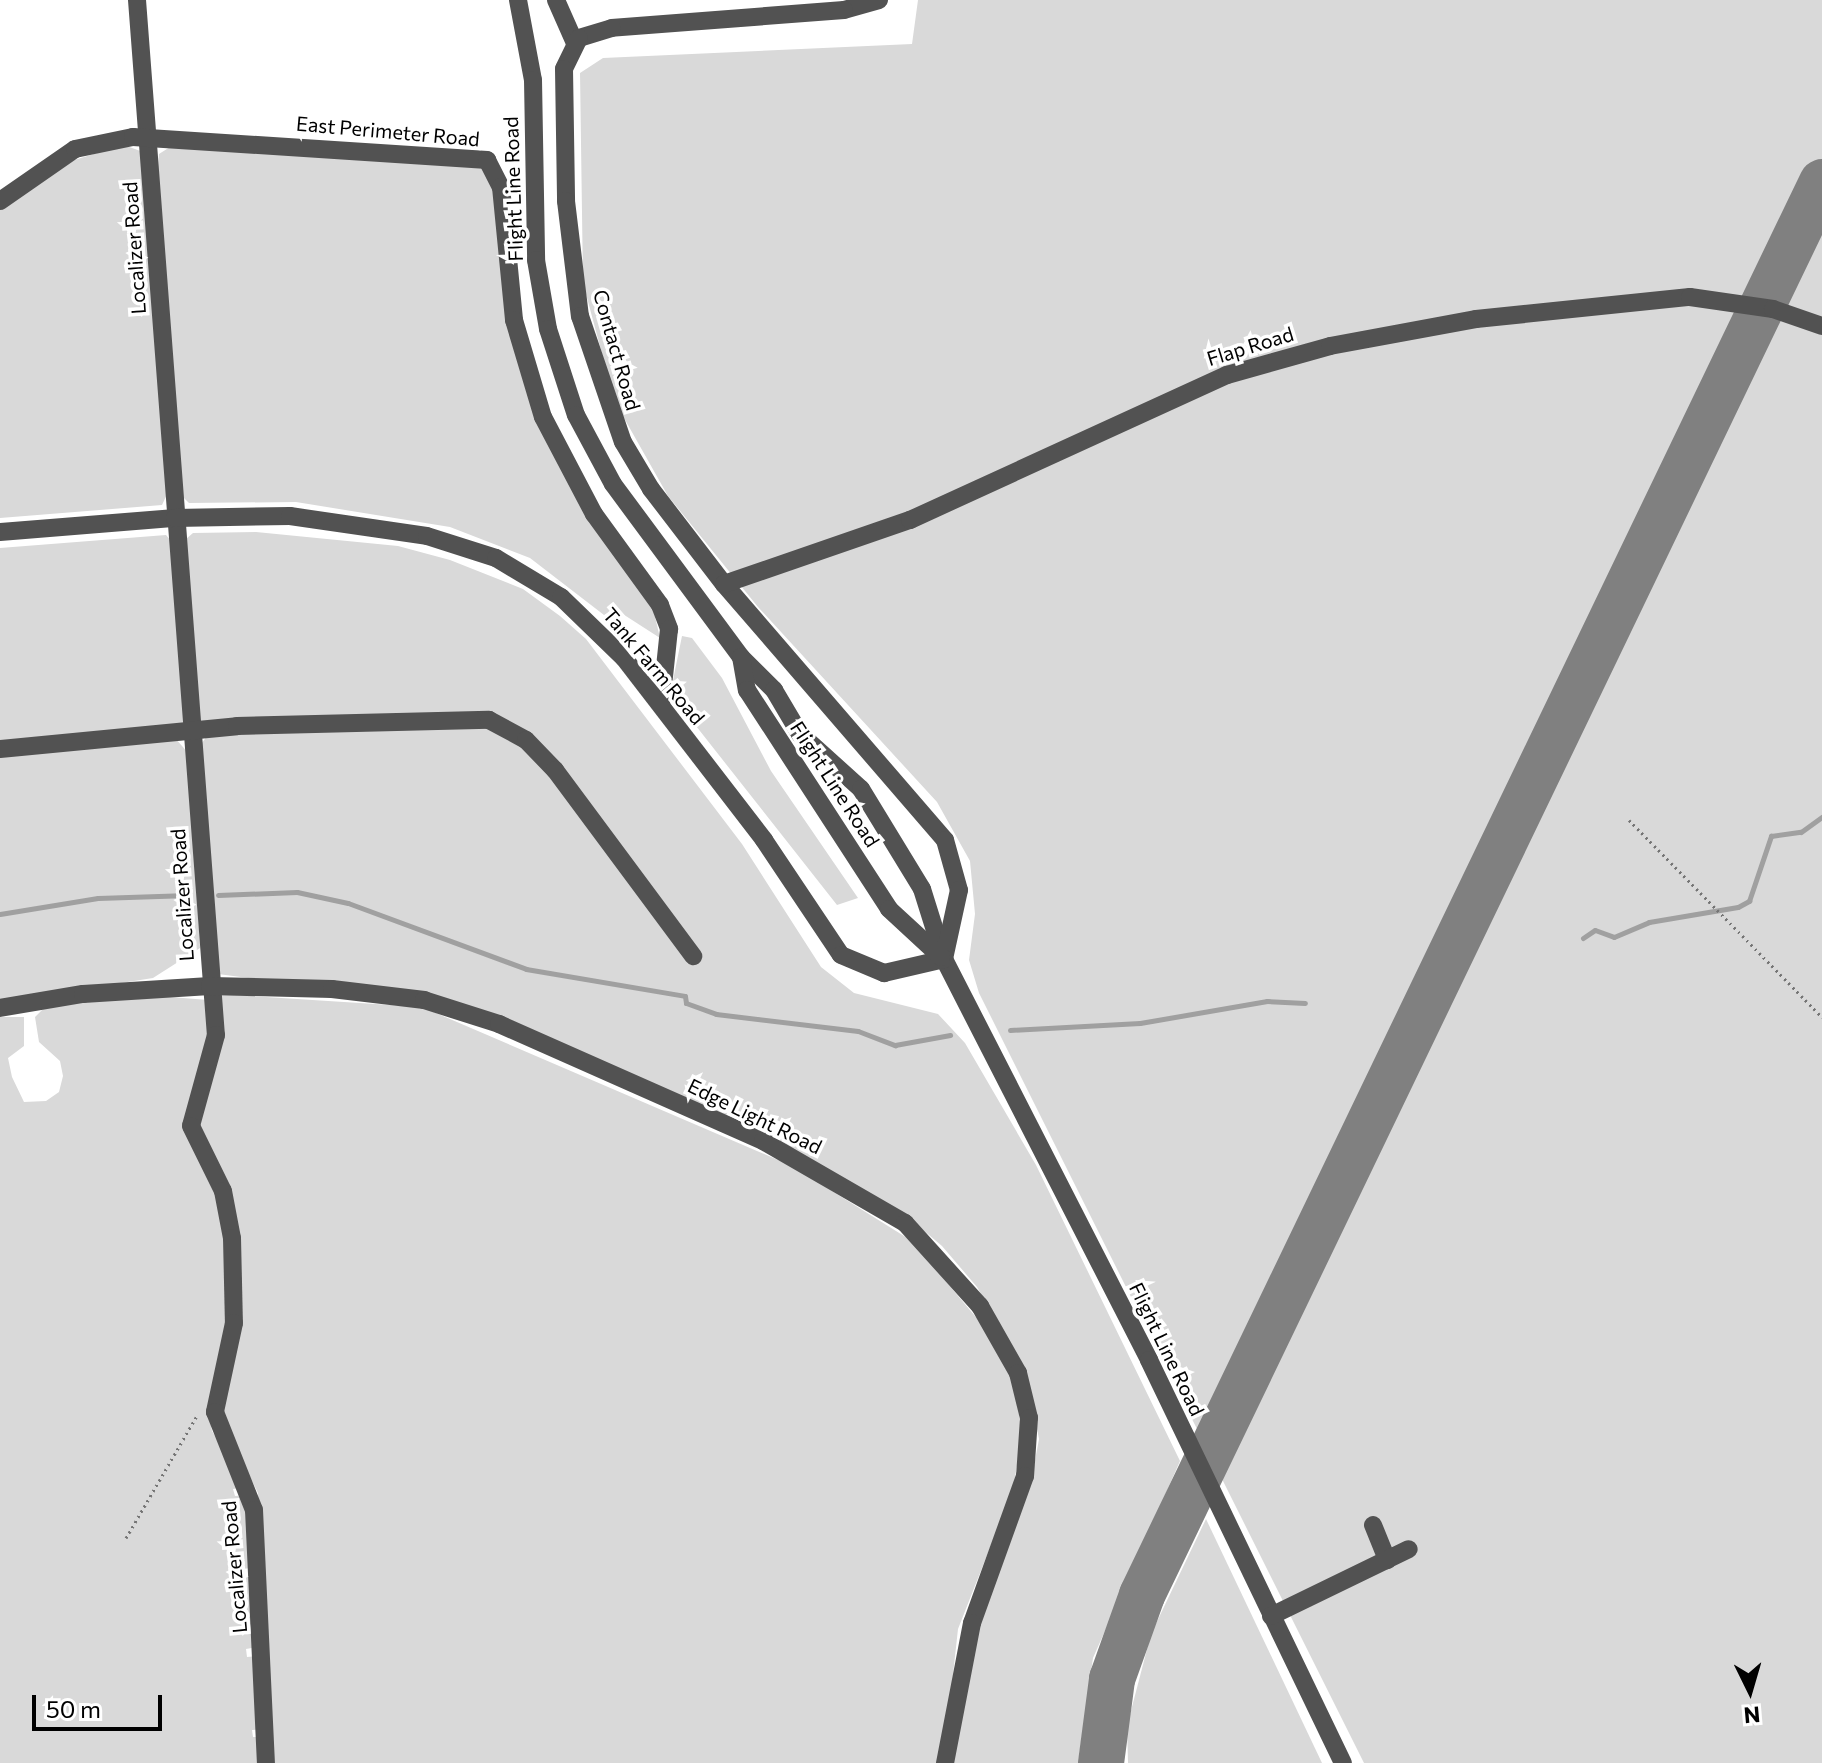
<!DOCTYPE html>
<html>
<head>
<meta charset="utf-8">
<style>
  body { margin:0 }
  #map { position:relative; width:1822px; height:1763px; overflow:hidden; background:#fff; font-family:Commissioner,sans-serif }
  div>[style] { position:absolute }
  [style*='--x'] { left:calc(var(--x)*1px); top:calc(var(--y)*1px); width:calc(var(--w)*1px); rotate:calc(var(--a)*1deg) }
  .green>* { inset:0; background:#d9d9d9 }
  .stream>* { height:5px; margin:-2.5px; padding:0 2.5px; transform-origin:2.5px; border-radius:2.5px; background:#a0a0a0 }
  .taxiway>* { height:46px; margin:-23px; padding:0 23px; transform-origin:23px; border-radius:23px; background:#808080 }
  .path>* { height:3px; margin-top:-1.5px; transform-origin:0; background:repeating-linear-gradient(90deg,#747474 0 2px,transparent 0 6px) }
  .minor>* { height:18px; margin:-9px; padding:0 9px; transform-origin:9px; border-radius:9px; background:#525252 }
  span { translate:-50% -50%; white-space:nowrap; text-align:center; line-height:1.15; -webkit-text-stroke:7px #fff; paint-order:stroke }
  .street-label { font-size:20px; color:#000 }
  .north { position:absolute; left:1710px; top:1651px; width:80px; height:80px; -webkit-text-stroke:6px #fff; paint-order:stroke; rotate:175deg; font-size:22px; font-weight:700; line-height:32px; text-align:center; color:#000 }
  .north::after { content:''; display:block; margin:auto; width:28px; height:36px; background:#000; clip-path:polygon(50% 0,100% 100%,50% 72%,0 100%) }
  .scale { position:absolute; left:32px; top:1695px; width:130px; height:36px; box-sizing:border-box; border:4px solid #000; border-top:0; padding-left:10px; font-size:24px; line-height:28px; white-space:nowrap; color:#000; -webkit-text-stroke:6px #fff; paint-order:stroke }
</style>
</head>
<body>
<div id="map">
  <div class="green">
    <div style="clip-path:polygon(918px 0,1822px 0,1822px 1763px,1364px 1763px,979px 993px,969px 960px,975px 914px,970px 861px,937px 802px,758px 607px,668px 496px,615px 402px,583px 283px,580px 73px,603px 58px,912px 44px)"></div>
    <div style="clip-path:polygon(124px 145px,143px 152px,168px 492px,162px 505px,0 518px,0 210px,74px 160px)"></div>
    <div style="clip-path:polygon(170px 147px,486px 166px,495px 183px,506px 320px,527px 393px,653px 608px,660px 638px,615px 609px,604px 615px,530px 558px,450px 527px,296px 502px,189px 503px,183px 497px,158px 167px,159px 154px)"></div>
    <div style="clip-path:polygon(256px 532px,398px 546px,450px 560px,523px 589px,560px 616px,586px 639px,742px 844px,821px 967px,854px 993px,938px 1014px,965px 1043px,1036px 1165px,1180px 1461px,1093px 1658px,1078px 1763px,953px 1763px,978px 1625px,1030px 1487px,1039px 1439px,1025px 1368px,977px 1287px,942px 1246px,903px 1213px,772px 1137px,473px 1007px,218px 974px,197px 750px,209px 733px,497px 727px,520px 740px,698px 960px,504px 719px,196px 728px,186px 539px,193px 533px)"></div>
    <div style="clip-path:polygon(166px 535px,172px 542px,187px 729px,0 746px,0 548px)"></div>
    <div style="clip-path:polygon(682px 636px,692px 638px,722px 678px,771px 771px,858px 898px,837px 905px,685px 712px,672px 685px)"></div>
    <div style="clip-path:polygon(175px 738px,189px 754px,200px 948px,153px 978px,0 1002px,0 755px)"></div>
    <div style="clip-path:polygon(108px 992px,208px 1000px,213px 1040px,189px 1109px,223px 1206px,233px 1315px,208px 1408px,212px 1431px,245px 1487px,233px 1489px,235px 1496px,248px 1495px,253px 1568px,241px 1569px,240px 1576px,253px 1576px,258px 1647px,246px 1649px,247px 1657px,259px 1656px,264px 1729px,252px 1730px,253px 1737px,265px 1737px,262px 1763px,0 1763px,0 1017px,24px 1017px,24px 1046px,8px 1058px,12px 1077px,24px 1102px,46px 1101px,59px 1092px,63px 1076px,60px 1061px,39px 1042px,35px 1017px,44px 1008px)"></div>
    <div style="clip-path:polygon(219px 994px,422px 1007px,792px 1166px,912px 1241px,990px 1334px,1015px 1386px,1022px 1436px,1013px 1489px,958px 1629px,946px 1738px,937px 1763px,272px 1763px,258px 1493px,222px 1421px,233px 1212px,200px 1141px,198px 1105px)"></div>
    <div style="clip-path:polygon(1206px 1519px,1322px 1763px,1128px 1763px,1127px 1726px,1151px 1634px)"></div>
  </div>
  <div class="stream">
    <div style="--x:218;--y:895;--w:79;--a:-2.2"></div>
    <div style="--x:297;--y:892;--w:52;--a:12.2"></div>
    <div style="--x:348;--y:903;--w:190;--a:20.3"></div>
    <div style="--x:526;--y:969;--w:161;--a:9.6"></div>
    <div style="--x:685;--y:996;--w:7;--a:82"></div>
    <div style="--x:686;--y:1003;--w:32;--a:20"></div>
    <div style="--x:716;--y:1014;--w:143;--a:6.8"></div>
    <div style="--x:858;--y:1031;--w:40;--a:21"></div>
    <div style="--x:895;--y:1045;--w:56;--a:-10.3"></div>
    <div style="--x:0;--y:914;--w:99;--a:-9.3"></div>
    <div style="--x:98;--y:898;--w:91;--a:-1.9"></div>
    <div style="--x:1583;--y:938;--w:14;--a:-34"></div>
    <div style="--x:1595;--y:930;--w:20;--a:20"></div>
    <div style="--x:1614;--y:937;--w:38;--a:-23"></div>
    <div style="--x:1649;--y:922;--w:90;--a:-9.6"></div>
    <div style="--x:1738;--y:907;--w:13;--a:-29"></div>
    <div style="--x:1749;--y:901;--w:69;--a:-71.3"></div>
    <div style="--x:1771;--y:836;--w:30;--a:-8"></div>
    <div style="--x:1801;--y:832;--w:26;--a:-36"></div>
    <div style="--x:1010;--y:1030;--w:130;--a:-3.1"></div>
    <div style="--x:1140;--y:1023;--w:129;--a:-9.8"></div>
    <div style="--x:1267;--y:1001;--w:38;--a:3"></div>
  </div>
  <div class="taxiway">
    <div style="--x:1101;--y:1763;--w:85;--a:-82.5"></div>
    <div style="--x:1112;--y:1679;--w:89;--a:-70.3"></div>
    <div style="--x:1142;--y:1595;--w:1568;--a:-64.3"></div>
  </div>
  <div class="path">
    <div style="--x:1629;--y:820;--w:276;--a:45.6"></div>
    <div style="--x:126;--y:1538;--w:143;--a:-59.9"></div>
  </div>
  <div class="minor">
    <div style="--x:137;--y:0;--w:1038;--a:85.64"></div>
    <div style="--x:216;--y:1035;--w:94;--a:105.4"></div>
    <div style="--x:191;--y:1126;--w:72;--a:63.8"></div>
    <div style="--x:223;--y:1191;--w:48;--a:79.2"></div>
    <div style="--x:232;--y:1238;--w:85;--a:88.7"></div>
    <div style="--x:234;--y:1323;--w:91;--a:102.1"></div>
    <div style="--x:215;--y:1412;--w:105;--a:68.3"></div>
    <div style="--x:254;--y:1510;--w:253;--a:87.3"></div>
    <div style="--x:518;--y:0;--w:81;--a:79.4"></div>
    <div style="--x:533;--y:80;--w:180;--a:89"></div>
    <div style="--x:536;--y:260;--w:70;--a:80.1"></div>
    <div style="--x:548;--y:329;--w:90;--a:72"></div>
    <div style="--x:576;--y:415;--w:78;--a:61.8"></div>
    <div style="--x:613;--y:484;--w:215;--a:53.5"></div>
    <div style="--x:741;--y:657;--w:47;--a:45"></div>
    <div style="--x:774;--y:690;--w:51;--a:59.4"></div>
    <div style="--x:800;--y:734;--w:82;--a:42"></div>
    <div style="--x:861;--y:789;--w:117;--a:58.6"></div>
    <div style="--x:922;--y:889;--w:73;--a:72.6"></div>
    <div style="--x:944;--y:959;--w:450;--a:62.9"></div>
    <div style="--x:1149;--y:1360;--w:447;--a:64.3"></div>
    <div style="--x:556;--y:0;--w:47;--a:66.2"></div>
    <div style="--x:879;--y:0;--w:36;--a:164"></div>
    <div style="--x:844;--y:10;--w:233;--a:175.6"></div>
    <div style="--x:612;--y:28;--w:34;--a:163"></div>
    <div style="--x:579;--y:38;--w:34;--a:116"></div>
    <div style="--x:564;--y:69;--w:132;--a:89.1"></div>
    <div style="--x:566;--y:201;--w:116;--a:83.1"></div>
    <div style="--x:580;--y:316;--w:133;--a:71.2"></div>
    <div style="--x:623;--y:442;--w:55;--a:59.2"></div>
    <div style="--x:651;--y:489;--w:120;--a:52.5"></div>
    <div style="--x:724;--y:584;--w:338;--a:49.2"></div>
    <div style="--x:945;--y:840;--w:52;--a:74.4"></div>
    <div style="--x:959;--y:890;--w:71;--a:102.3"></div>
    <div style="--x:0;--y:201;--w:91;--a:-34.7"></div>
    <div style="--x:75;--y:149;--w:59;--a:-11.7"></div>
    <div style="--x:133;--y:137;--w:355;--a:3.7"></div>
    <div style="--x:487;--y:160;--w:30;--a:63"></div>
    <div style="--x:501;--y:187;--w:134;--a:84.4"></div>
    <div style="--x:514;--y:320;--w:101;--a:73.4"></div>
    <div style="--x:543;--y:417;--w:110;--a:62.3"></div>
    <div style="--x:594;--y:514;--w:112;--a:54"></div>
    <div style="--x:660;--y:605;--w:26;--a:69"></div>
    <div style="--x:669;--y:629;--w:76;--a:96"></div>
    <div style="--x:0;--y:532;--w:176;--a:-4.6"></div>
    <div style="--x:175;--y:518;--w:115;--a:-1"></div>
    <div style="--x:290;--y:516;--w:138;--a:8.3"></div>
    <div style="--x:427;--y:536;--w:72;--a:17.7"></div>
    <div style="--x:496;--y:558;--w:76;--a:31"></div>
    <div style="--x:561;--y:597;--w:88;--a:44.1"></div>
    <div style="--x:624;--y:658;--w:230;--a:52.4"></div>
    <div style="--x:764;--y:840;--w:138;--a:56.2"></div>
    <div style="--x:841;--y:955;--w:47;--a:22.7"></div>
    <div style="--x:884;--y:973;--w:62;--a:-13.1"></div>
    <div style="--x:724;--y:584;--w:197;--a:-19"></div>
    <div style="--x:910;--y:520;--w:349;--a:-24.6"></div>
    <div style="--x:1227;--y:375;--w:107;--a:-15.7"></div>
    <div style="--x:1330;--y:346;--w:148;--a:-10.5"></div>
    <div style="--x:1476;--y:319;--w:215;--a:-5.9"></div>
    <div style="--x:1690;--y:297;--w:84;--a:8.2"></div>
    <div style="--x:1773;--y:309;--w:52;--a:19.1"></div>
    <div style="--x:741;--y:657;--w:34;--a:80"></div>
    <div style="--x:747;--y:690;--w:261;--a:57"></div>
    <div style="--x:889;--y:909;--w:71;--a:42.7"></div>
    <div style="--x:0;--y:749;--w:238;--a:-5.5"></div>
    <div style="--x:237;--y:726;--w:252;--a:-1.4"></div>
    <div style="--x:489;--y:720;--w:42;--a:28.4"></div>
    <div style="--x:526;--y:740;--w:42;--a:46"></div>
    <div style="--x:555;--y:770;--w:232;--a:53.4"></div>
    <div style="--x:0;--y:1008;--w:84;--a:-9.6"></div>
    <div style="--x:83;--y:994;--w:127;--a:-3.6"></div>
    <div style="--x:210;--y:986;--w:122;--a:1.4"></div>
    <div style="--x:332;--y:989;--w:93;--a:6.8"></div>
    <div style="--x:424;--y:1000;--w:79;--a:17.7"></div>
    <div style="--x:499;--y:1024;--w:289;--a:23.9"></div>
    <div style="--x:763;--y:1141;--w:164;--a:30"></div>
    <div style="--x:905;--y:1223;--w:112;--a:47.9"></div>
    <div style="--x:980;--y:1306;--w:77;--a:60.4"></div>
    <div style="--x:1018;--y:1373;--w:46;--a:76.3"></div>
    <div style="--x:1029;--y:1418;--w:58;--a:93.9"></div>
    <div style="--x:1025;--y:1476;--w:156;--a:109.8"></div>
    <div style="--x:972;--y:1623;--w:143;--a:100.9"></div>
    <div style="--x:1373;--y:1525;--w:38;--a:68"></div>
    <div style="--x:1271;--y:1616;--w:153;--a:-25.9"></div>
  </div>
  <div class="street-label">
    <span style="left:388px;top:131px;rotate:5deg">East Perimeter Road</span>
    <span style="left:513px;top:189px;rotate:-92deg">Flight Line Road</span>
    <span style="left:134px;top:248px;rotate:-94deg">Localizer Road</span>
    <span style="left:1250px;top:346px;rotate:-17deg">Flap Road</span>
    <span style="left:617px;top:350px;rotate:74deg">Contact Road</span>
    <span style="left:654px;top:666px;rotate:50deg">Tank Farm Road</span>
    <span style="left:835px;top:784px;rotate:57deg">Flight Line Road</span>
    <span style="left:182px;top:895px;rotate:-94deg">Localizer Road</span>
    <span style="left:755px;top:1116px;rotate:26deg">Edge Light Road</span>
    <span style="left:1167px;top:1349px;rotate:64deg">Flight Line Road</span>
    <span style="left:234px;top:1567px;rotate:-95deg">Localizer Road</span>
  </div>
  <div class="north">N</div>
  <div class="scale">50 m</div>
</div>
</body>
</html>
